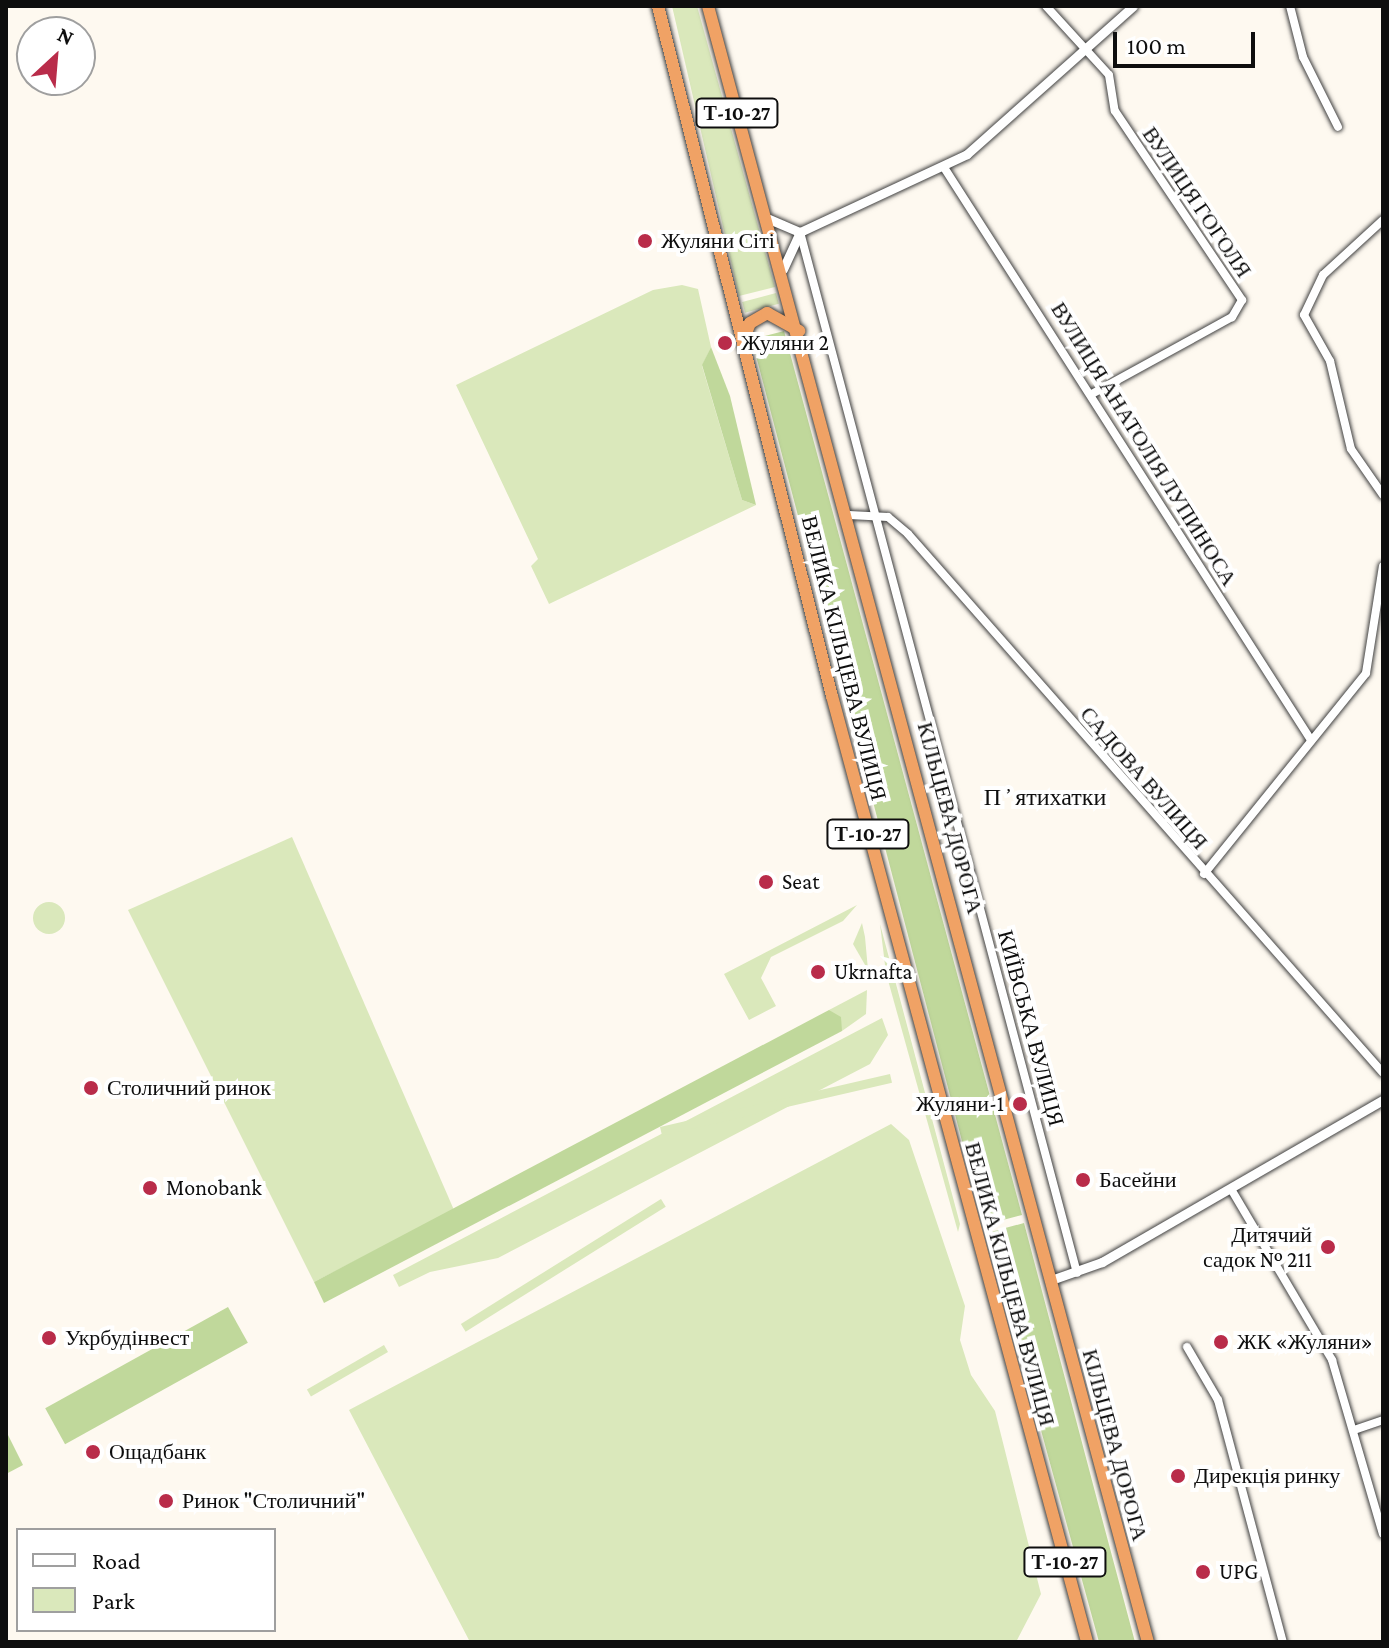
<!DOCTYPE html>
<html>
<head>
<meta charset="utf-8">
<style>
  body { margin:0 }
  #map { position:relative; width:1389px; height:1648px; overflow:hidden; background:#fef9f0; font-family:"Crimson Pro",serif }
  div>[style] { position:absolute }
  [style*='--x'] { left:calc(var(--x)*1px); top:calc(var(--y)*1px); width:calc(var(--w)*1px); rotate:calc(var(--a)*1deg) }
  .green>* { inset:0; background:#dae8bb; transform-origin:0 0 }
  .round { border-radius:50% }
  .forest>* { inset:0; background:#c0d89b; transform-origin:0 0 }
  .roads { filter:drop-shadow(0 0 2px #414141) drop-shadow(0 0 2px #414141) }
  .minor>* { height:8px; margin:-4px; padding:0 4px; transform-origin:4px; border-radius:4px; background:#fff }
  .tertiary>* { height:9px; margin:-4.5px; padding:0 4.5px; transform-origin:4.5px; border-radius:4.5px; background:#fff }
  .trunk>* { height:12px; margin:-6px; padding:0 6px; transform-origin:6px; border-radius:6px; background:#f0a265 }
  .dots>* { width:22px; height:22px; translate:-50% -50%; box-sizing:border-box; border:4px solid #fff; border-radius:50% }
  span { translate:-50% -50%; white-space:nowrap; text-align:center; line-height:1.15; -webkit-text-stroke:8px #fff; paint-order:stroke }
  .shield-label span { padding:2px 6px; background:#fff; border:2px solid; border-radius:6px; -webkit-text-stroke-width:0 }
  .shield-label { font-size:20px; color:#0e0e0e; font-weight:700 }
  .street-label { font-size:22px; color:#0e0e0e }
  .poi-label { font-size:22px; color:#0e0e0e }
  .left { translate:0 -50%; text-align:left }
  .right { translate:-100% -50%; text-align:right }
  .neighbourhood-label { font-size:24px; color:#0e0e0e }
  .frame { position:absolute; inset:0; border:8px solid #0e0e0e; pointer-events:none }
  .legend { position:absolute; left:16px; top:1528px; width:260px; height:104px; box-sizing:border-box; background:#fff; border:2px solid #9f9f9f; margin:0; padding:10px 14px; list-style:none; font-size:24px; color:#0e0e0e }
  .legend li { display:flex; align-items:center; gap:16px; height:40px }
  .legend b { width:40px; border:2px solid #9f9f9f }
  .north { position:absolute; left:16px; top:16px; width:80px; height:80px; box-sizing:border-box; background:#fff; border:2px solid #9f9f9f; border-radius:50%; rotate:26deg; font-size:22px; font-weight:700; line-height:32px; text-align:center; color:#0e0e0e }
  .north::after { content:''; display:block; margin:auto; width:28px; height:36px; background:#b92c4a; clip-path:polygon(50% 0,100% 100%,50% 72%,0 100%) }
  .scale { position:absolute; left:1113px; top:32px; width:142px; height:36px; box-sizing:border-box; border:4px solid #0e0e0e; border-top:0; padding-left:10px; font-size:24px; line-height:28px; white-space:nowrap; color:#0e0e0e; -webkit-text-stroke:6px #fff; paint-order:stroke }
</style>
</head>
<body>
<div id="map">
  <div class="green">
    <div style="clip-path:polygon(672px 6px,697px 6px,775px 287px,739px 296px)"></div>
    <div style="clip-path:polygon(682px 285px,698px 289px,711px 347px,702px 366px,742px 500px,756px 505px,549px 604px,531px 566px,538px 559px,456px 385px,653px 290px)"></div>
    <div style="left:776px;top:293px;width:11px;height:35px;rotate:75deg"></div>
    <div style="clip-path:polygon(292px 837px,454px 1210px,314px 1282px,128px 910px)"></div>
    <div class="round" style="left:33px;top:902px;width:32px;height:32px"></div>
    <div style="clip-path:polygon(857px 905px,843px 921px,771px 957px,761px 978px,776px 1006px,749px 1020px,724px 974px)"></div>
    <div style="clip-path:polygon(862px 923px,865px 937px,868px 970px,853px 944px)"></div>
    <div style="clip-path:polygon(880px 924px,960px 1224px,958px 1232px,886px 973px)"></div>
    <div style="clip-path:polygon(867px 990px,866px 1014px,842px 1031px,829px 1010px)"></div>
    <div style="clip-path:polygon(882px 1018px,888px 1035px,870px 1064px,498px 1258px,430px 1272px,399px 1287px,393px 1275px)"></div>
    <div style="left:890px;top:1074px;width:9px;height:236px;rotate:77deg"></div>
    <div style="clip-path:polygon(891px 1124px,909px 1140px,965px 1306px,960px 1340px,971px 1375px,995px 1411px,1041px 1594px,1016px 1642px,470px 1642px,349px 1410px)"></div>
    <div style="left:661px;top:1199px;width:9px;height:236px;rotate:58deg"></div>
    <div style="left:384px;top:1345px;width:8px;height:89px;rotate:60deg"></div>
  </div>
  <div class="forest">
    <div style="clip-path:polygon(784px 331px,1022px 1215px,984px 1225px,754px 348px,753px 339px)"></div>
    <div style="clip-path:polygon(711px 347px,730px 396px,756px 505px,742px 500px,702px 365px)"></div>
    <div style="clip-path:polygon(829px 1010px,841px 1017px,842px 1031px,324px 1303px,314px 1282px)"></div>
    <div style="clip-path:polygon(1024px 1223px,1104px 1526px,1135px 1642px,1099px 1642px,987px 1233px)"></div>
    <div style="left:228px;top:1307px;width:41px;height:209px;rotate:61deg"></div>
    <div style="clip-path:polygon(6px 1431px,23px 1465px,6px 1474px)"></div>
  </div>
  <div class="roads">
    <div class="minor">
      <div style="--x:1046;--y:6;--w:93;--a:47.6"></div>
      <div style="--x:1109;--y:75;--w:36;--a:81"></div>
      <div style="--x:1115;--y:111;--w:228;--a:56.1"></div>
      <div style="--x:1242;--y:300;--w:20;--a:120"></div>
      <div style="--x:1232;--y:317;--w:160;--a:151.2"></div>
      <div style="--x:1290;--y:6;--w:53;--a:75.7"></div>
      <div style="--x:1303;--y:57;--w:78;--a:63.4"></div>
      <div style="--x:945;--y:169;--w:678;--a:57.34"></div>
      <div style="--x:1383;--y:220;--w:81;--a:137.5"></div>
      <div style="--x:1323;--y:275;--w:44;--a:115.4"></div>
      <div style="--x:1304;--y:315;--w:53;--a:60.5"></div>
      <div style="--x:1330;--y:361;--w:90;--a:76.6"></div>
      <div style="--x:1351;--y:449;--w:56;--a:55.2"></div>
      <div style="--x:800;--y:232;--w:1077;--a:75.1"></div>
      <div style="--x:849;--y:515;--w:39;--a:3"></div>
      <div style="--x:888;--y:517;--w:26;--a:40"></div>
      <div style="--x:908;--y:534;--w:718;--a:48.61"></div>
      <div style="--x:1204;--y:874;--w:258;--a:-51.1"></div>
      <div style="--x:1366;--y:673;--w:108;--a:-81"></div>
      <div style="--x:1231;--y:1189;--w:199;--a:59.4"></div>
      <div style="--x:1332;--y:1360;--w:181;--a:73.7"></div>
      <div style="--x:1187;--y:1347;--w:61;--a:59.7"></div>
      <div style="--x:1218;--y:1400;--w:251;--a:75"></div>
      <div style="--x:1354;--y:1430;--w:31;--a:-19"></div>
    </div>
    <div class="tertiary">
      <div style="--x:769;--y:219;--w:34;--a:23"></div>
      <div style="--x:783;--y:269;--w:41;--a:-65.3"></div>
      <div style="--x:800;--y:232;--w:184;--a:-25"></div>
      <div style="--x:967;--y:154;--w:222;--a:-41.7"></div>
      <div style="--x:1051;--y:1280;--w:54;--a:-19.4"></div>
      <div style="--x:1102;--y:1262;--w:324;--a:-30"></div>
    </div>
    <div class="trunk">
      <div style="--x:658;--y:6;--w:712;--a:75.85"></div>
      <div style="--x:832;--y:696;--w:980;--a:74.91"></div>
      <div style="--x:708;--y:6;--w:1694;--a:74.95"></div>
      <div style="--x:743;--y:341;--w:19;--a:-69"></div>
      <div style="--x:750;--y:323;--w:20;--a:-30"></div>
      <div style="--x:767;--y:313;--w:37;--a:29"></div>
    </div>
  </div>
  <div class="dots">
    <div style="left:645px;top:241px;background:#b92c4a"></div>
    <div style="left:725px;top:343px;background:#b92c4a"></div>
    <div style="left:766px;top:882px;background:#b92c4a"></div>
    <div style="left:818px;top:972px;background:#b92c4a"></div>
    <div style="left:91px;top:1088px;background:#b92c4a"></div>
    <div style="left:1020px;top:1104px;background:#b92c4a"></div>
    <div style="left:1083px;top:1180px;background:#b92c4a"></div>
    <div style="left:150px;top:1188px;background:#b92c4a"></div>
    <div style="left:1328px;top:1247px;background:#b92c4a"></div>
    <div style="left:49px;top:1338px;background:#b92c4a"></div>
    <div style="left:1221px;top:1342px;background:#b92c4a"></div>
    <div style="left:93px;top:1452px;background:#b92c4a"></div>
    <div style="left:1178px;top:1476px;background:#b92c4a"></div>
    <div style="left:166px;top:1501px;background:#b92c4a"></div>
    <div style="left:1203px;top:1572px;background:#b92c4a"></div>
  </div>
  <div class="shield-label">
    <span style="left:737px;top:113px">Т-10-27</span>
    <span style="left:868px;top:834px">Т-10-27</span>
    <span style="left:1065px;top:1562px">Т-10-27</span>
  </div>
  <div class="street-label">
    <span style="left:1197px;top:202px;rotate:56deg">ВУЛИЦЯ ГОГОЛЯ</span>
    <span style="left:1144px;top:444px;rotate:58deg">ВУЛИЦЯ АНАТОЛІЯ ЛУПИНОСА</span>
    <span style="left:844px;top:658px;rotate:76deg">ВЕЛИКА КІЛЬЦЕВА ВУЛИЦЯ</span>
    <span style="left:1144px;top:778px;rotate:49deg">САДОВА ВУЛИЦЯ</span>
    <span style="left:950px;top:818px;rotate:75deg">КІЛЬЦЕВА ДОРОГА</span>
    <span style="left:1031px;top:1028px;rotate:75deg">КИЇВСЬКА ВУЛИЦЯ</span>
    <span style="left:1010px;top:1284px;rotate:75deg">ВЕЛИКА КІЛЬЦЕВА ВУЛИЦЯ</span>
    <span style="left:1115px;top:1445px;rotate:75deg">КІЛЬЦЕВА ДОРОГА</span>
  </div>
  <div class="poi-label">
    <span class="left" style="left:661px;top:241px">Жуляни Сіті</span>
    <span class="left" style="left:741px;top:343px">Жуляни 2</span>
    <span class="left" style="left:782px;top:882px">Seat</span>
    <span class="left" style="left:834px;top:972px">Ukrnafta</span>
    <span class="left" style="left:107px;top:1088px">Столичний ринок</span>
    <span class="right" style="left:1004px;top:1104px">Жуляни-1</span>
    <span class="left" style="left:1099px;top:1180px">Басейни</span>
    <span class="left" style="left:166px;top:1188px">Monobank</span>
    <span class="right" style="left:1312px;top:1247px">Дитячий<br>садок № 211</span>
    <span class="left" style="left:65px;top:1338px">Укрбудінвест</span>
    <span class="left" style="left:1237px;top:1342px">ЖК «Жуляни»</span>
    <span class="left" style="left:109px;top:1452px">Ощадбанк</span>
    <span class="left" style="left:1194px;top:1476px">Дирекція ринку</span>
    <span class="left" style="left:182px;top:1501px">Ринок "Столичний"</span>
    <span class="left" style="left:1219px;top:1572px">UPG</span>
  </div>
  <div class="neighbourhood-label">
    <span style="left:1045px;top:797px">Пʼятихатки</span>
  </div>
  <div class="frame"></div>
  <ul class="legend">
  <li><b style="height:10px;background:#fff"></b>Road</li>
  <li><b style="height:22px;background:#dae8bb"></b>Park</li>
  </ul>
  <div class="north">N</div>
  <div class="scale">100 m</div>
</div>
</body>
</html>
